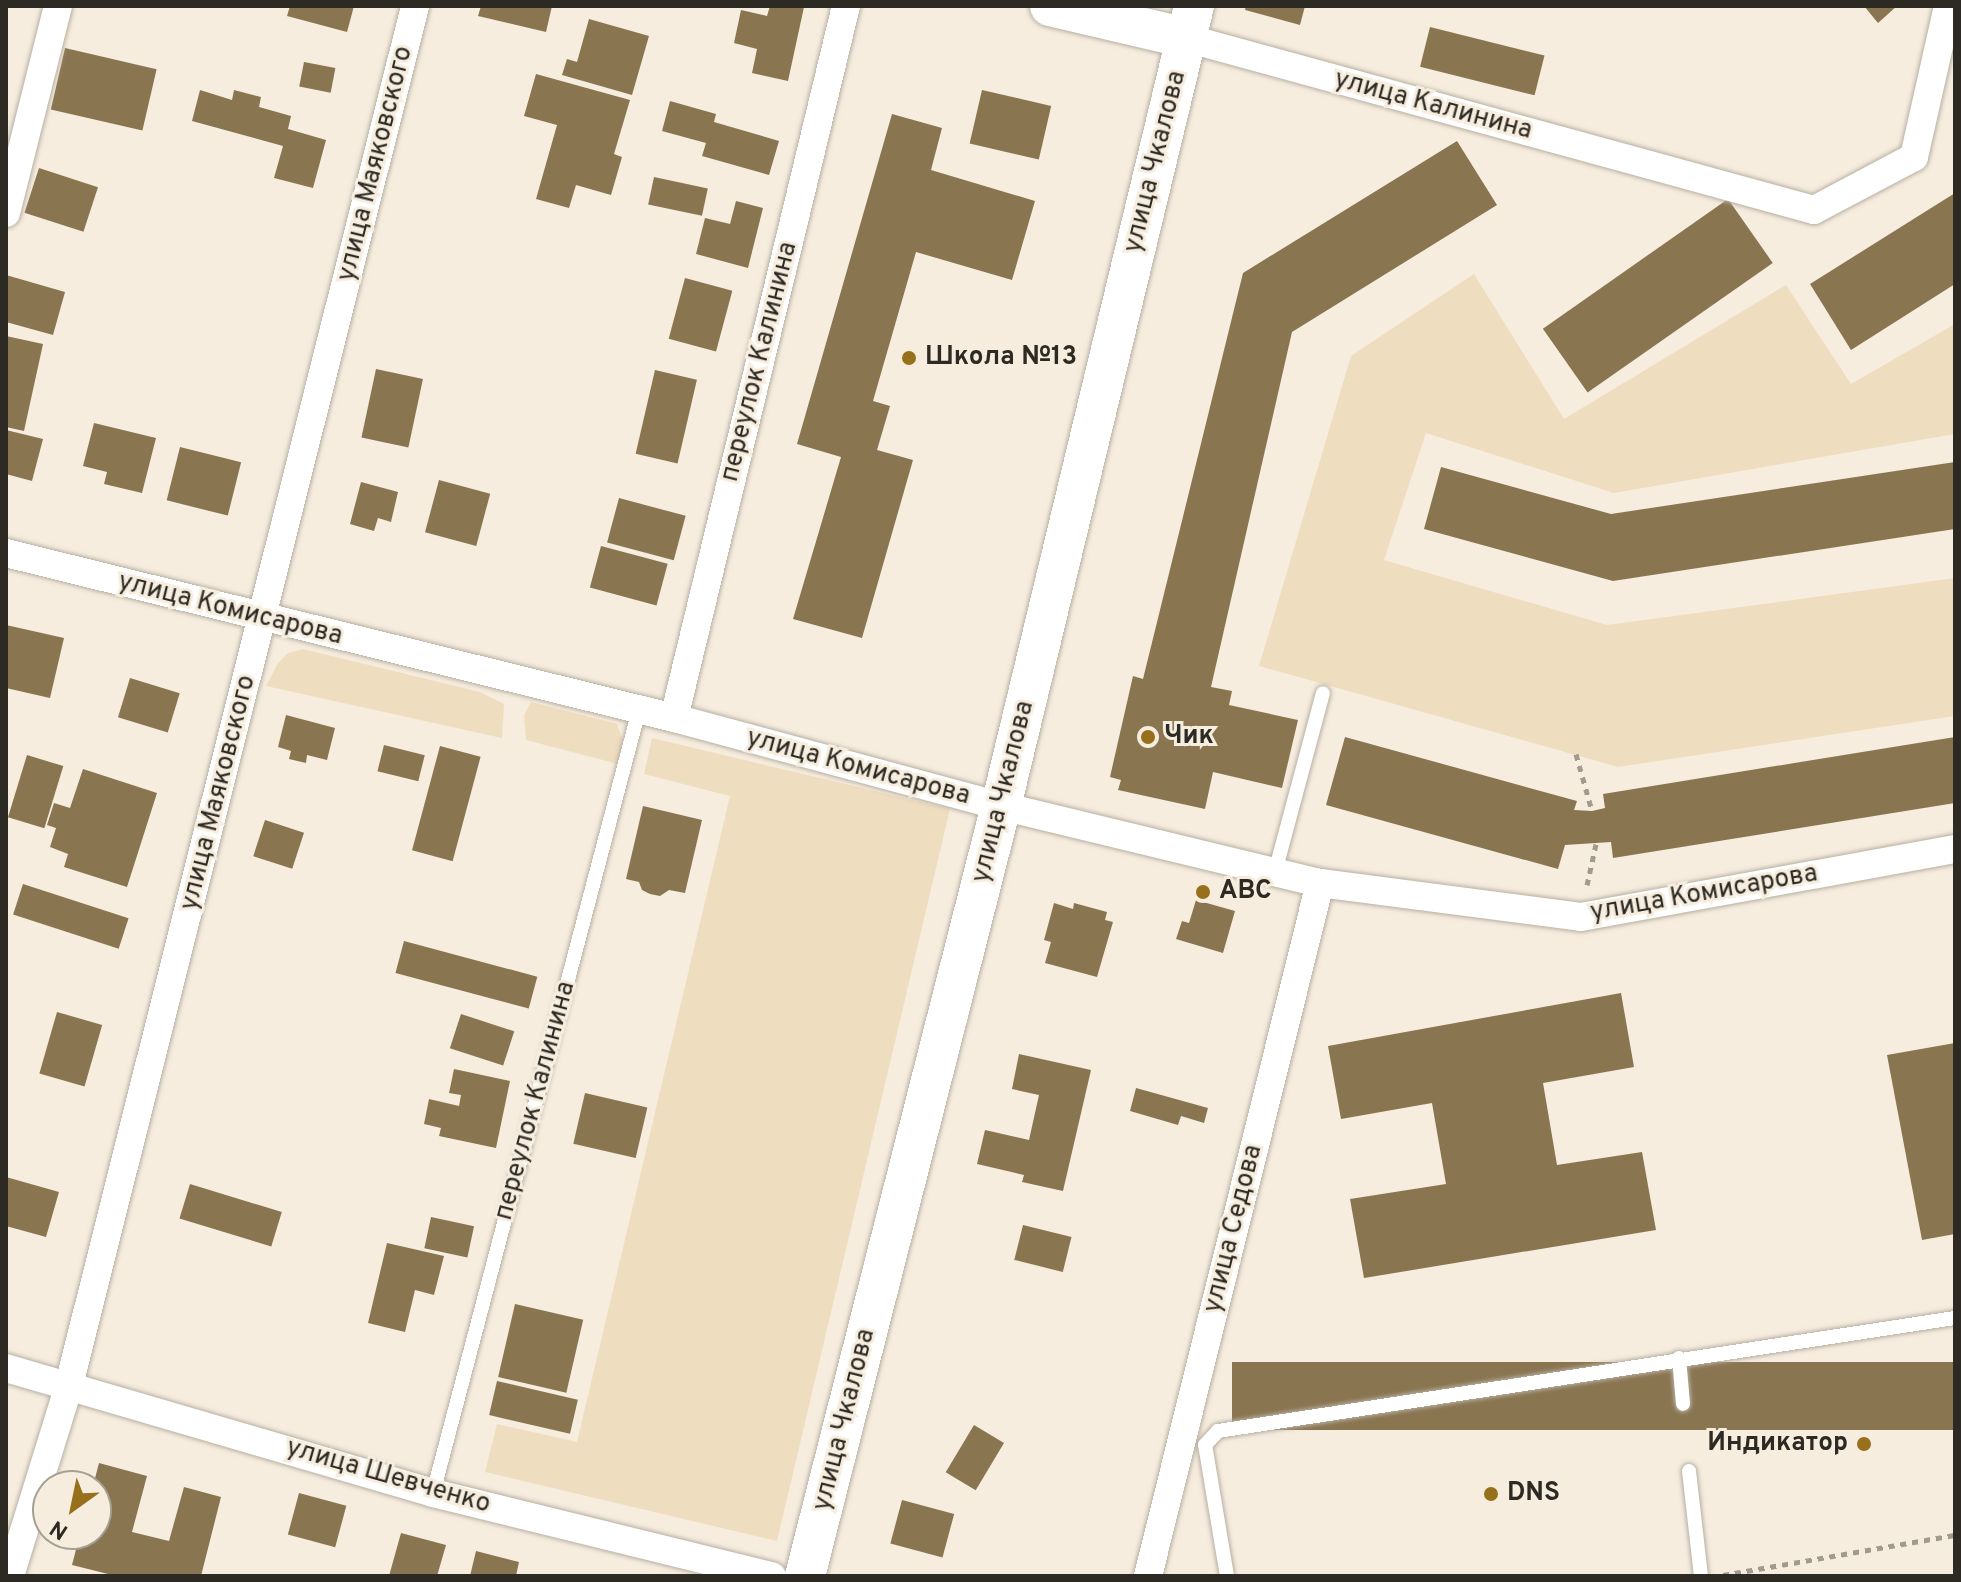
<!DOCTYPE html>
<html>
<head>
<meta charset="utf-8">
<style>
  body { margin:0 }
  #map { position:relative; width:1961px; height:1582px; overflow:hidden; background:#f6eddf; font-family:Overpass,sans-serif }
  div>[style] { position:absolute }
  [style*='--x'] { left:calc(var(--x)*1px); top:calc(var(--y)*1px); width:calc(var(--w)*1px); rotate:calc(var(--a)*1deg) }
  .green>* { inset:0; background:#efddc0 }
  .building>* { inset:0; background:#8a7551; transform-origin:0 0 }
  .path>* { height:5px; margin-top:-2.5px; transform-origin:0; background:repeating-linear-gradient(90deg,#a09a8f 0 6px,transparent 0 12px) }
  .roads { filter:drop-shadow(0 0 2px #b7afa1) drop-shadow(0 0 2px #b7afa1) }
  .lane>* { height:14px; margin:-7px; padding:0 7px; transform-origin:7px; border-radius:7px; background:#fff }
  .street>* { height:28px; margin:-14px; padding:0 14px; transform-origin:14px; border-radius:14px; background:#fff }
  .secondary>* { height:40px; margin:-20px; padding:0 20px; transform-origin:20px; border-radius:20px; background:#fff }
  .dots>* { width:22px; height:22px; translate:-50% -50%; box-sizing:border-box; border:4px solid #f6eddf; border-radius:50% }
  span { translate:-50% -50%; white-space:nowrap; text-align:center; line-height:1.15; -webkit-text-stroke:6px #f6eddf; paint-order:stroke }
  .street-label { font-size:26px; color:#2d2a24 }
  .poi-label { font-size:26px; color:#2d2a24; font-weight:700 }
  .left { translate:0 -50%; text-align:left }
  .right { translate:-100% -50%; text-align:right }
  .frame { position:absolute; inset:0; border:8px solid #2d2a24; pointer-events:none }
  .north { position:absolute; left:32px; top:1470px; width:80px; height:80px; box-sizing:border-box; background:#f6eddf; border:2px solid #a69f94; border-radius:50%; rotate:213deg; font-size:22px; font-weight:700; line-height:32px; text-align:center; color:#2d2a24 }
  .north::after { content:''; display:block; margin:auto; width:28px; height:36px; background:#986f1b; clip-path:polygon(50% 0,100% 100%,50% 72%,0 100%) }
</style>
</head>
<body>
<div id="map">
  <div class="green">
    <div style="clip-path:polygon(1474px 274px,1564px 419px,1786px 285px,1851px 384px,1955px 324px,1955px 434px,1614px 493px,1426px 433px,1384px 560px,1607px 625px,1955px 578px,1955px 716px,1618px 767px,1259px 666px,1351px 356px)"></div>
    <div style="clip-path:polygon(303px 649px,480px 692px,504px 704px,502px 738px,266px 686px,278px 663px,288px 653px)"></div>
    <div style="clip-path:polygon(531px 702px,617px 724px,623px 742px,618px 764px,526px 740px,524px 715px)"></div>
    <div style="clip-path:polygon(652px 738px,950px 809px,777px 1541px,485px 1472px,497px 1424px,577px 1442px,730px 796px,644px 774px)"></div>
  </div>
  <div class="building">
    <div style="clip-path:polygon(290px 6px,354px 6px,347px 32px,287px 16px)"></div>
    <div style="clip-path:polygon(481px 6px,552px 6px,546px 32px,478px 16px)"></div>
    <div style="clip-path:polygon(770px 6px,804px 7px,788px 81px,752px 73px,757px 49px,734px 43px,741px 10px,767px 16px)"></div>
    <div style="clip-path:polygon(1246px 6px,1305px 6px,1300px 25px,1245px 10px)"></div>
    <div style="clip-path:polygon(1864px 6px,1897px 6px,1878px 23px)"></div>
    <div style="clip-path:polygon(589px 19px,649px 36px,632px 95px,562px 75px,567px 59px,577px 62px)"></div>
    <div style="left:1430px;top:27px;width:118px;height:41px;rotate:14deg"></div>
    <div style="left:65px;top:48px;width:94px;height:63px;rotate:13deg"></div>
    <div style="left:304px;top:62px;width:32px;height:25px;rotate:11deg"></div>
    <div style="clip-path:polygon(536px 74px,630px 100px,614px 154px,622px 157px,611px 195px,576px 185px,569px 208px,536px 199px,557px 125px,524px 116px)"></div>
    <div style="clip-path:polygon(200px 90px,232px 100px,234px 90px,261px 97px,259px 107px,291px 116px,288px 129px,326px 140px,313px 188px,274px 178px,283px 146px,192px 121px)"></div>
    <div style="left:982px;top:90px;width:71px;height:55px;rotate:13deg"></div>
    <div style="clip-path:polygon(670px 101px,716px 114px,714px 122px,779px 141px,769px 175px,702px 156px,706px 143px,662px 131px)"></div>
    <div style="clip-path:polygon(892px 114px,942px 128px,931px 170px,1035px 201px,1012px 280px,916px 252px,873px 401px,890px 406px,877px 450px,913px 460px,862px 638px,793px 619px,841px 457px,797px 444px)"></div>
    <div style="clip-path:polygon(1457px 141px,1497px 205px,1292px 332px,1211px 687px,1232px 691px,1229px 705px,1298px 720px,1282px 788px,1213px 772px,1205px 809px,1118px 790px,1121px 780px,1110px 777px,1133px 676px,1143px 679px,1243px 273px)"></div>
    <div style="left:39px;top:168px;width:62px;height:47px;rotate:18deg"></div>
    <div style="left:654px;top:177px;width:55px;height:28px;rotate:12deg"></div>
    <div style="clip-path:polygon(1955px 193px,1955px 284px,1851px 350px,1810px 284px)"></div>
    <div style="left:1728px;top:199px;width:78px;height:226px;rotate:55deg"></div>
    <div style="clip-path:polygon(736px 201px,763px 208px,748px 268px,696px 254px,705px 218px,730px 224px)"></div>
    <div style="clip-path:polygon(6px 275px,65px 292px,53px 335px,6px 322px)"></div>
    <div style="left:685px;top:278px;width:49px;height:63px;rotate:15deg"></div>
    <div style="clip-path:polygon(6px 336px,43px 344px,24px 431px,6px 427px)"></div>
    <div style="left:376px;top:369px;width:48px;height:70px;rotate:12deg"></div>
    <div style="left:655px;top:370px;width:43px;height:86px;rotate:13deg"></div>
    <div style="clip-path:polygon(94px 423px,156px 438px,142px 493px,104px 484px,107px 472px,83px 466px)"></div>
    <div style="clip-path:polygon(6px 430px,43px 439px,32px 481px,6px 474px)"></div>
    <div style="left:180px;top:447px;width:63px;height:55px;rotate:14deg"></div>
    <div style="clip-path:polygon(1955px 462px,1955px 529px,1613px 581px,1424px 529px,1441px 467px,1611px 514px)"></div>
    <div style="left:439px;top:480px;width:53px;height:54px;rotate:15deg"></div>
    <div style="clip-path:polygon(361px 482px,398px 492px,391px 522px,378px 518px,374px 531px,350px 524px)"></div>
    <div style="left:619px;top:498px;width:69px;height:46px;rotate:15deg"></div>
    <div style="left:601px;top:546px;width:69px;height:43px;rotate:15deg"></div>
    <div style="clip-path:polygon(6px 625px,64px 638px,50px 698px,6px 688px)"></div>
    <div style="left:130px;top:678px;width:52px;height:41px;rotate:17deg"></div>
    <div style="clip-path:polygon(286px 715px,335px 728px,327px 760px,307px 755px,306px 763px,289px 759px,291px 751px,278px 747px)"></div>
    <div style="clip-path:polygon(1345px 737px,1577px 801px,1574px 810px,1592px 811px,1605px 808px,1603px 794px,1955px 737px,1955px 803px,1613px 858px,1611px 842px,1565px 845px,1558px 869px,1326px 805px)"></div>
    <div style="left:384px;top:745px;width:42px;height:27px;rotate:14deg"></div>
    <div style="left:440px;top:746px;width:42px;height:108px;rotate:15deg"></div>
    <div style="left:27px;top:755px;width:38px;height:65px;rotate:17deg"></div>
    <div style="clip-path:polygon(83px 769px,157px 793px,127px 887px,64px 867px,68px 854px,50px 847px,56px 828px,47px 825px,54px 803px,70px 808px)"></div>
    <div style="clip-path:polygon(643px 806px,702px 820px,685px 893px,669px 890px,660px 896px,650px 894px,642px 890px,639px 882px,626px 879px)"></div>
    <div style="left:265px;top:820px;width:41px;height:38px;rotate:18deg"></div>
    <div style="left:23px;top:884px;width:111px;height:32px;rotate:18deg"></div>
    <div style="clip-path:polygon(1196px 900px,1235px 911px,1223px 953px,1176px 939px,1182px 921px,1189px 923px)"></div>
    <div style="clip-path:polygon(1054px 903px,1073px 909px,1074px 903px,1107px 912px,1105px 920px,1113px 922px,1097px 977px,1045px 963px,1051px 942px,1044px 940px)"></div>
    <div style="left:404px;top:941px;width:138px;height:33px;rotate:15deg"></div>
    <div style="clip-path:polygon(1621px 993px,1634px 1067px,1543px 1083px,1557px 1165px,1642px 1152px,1656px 1230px,1364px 1278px,1350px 1199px,1446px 1184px,1432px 1103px,1341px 1119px,1328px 1046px)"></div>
    <div style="left:57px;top:1012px;width:47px;height:64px;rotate:16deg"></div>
    <div style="left:461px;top:1014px;width:56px;height:36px;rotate:18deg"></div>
    <div style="clip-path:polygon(1955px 1043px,1955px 1234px,1922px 1240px,1887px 1055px)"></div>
    <div style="clip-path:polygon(1019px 1054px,1091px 1070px,1063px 1191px,1022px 1182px,1024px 1175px,977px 1164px,985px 1130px,1029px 1140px,1039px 1095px,1012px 1089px)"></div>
    <div style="clip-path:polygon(454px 1069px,510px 1081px,496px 1148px,439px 1136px,441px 1128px,424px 1124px,429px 1099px,459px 1106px,461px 1095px,449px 1093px)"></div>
    <div style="clip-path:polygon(1136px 1088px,1208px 1108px,1204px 1123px,1181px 1116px,1178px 1125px,1130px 1111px)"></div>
    <div style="left:585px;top:1093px;width:64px;height:52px;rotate:13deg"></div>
    <div style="clip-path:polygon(6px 1177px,59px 1192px,46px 1237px,6px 1226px)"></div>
    <div style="left:190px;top:1184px;width:96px;height:36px;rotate:17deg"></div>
    <div style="left:431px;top:1217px;width:44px;height:32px;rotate:12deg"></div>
    <div style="left:1023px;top:1225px;width:50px;height:36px;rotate:14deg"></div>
    <div style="clip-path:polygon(387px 1243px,444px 1256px,434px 1295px,415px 1290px,405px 1332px,368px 1323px)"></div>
    <div style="left:515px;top:1304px;width:70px;height:75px;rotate:13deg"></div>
    <div style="left:1955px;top:1362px;width:68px;height:723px;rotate:90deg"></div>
    <div style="left:497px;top:1381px;width:83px;height:35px;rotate:13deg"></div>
    <div style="left:974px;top:1425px;width:35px;height:55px;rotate:31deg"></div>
    <div style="clip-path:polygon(99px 1463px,147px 1476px,132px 1532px,169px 1541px,184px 1487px,221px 1497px,201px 1576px,116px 1576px,72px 1565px,80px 1534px,96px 1534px,96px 1486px,93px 1486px)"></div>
    <div style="left:299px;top:1493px;width:49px;height:43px;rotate:15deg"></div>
    <div style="left:902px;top:1500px;width:54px;height:45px;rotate:15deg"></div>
    <div style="clip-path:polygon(401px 1533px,446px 1545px,437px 1576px,389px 1576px)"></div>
    <div style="clip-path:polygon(476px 1551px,519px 1562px,516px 1576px,470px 1576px)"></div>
  </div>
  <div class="path">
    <div style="--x:1576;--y:754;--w:59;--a:74.3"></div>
    <div style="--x:1587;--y:885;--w:42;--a:-77.6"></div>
    <div style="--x:1723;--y:1575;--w:235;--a:-9.8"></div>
  </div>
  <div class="roads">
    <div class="lane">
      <div style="--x:1275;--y:872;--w:185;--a:-75"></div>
      <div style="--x:1679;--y:1358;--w:46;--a:85"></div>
      <div style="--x:1689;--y:1471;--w:106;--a:83.5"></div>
      <div style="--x:433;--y:1493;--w:810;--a:-75.26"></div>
      <div style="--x:1227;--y:1576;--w:133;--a:-99.5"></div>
      <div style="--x:1205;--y:1445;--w:19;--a:-47"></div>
      <div style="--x:1218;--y:1431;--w:746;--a:-8.72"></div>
    </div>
    <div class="street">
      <div style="--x:1186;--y:38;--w:651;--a:15.32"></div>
      <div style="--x:1814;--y:210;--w:113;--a:-27.9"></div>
      <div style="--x:1914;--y:157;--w:155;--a:-77.3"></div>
      <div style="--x:6;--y:213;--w:213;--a:-75.9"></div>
      <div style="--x:6;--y:553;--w:688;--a:13.87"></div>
      <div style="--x:674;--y:718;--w:339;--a:15.1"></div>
      <div style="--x:1001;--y:806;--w:328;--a:13.6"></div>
      <div style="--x:1320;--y:883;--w:263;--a:7.4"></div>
      <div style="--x:1581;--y:917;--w:380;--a:-10.3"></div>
      <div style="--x:674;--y:718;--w:732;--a:-76.42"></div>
      <div style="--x:6;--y:1368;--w:445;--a:16.3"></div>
      <div style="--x:433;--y:1493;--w:349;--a:13.8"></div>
      <div style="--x:10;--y:1576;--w:200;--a:-72.8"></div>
      <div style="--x:69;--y:1385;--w:1422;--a:-75.91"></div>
      <div style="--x:1148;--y:1576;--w:714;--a:-76.06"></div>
    </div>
    <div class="secondary">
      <div style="--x:1050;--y:6;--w:140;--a:13.2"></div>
      <div style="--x:805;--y:1576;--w:795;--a:-75.72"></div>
      <div style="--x:1001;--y:806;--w:823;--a:-76.44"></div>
    </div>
  </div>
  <div class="dots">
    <div style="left:909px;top:358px;background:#986f1b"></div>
    <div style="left:1148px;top:737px;background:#986f1b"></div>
    <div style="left:1203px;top:892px;background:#986f1b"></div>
    <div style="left:1864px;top:1444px;background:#986f1b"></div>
    <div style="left:1491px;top:1494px;background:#986f1b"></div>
  </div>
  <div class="street-label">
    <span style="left:1433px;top:106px;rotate:15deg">улица Калинина</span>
    <span style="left:1156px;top:162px;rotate:-76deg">улица Чкалова</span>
    <span style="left:376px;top:164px;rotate:-76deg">улица Маяковского</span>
    <span style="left:760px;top:362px;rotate:-76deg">переулок Калинина</span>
    <span style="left:230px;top:610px;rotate:14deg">улица Комисарова</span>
    <span style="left:858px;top:768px;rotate:15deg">улица Комисарова</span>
    <span style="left:1004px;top:792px;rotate:-76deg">улица Чкалова</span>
    <span style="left:219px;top:793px;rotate:-76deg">улица Маяковского</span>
    <span style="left:1704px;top:894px;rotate:-10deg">улица Комисарова</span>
    <span style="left:536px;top:1101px;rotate:-75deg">переулок Калинина</span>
    <span style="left:1234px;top:1229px;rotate:-76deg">улица Седова</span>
    <span style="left:845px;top:1420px;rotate:-76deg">улица Чкалова</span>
    <span style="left:388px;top:1477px;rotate:16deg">улица Шевченко</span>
  </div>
  <div class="poi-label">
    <span class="left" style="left:925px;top:358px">Школа №13</span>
    <span class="left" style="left:1164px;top:737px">Чик</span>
    <span class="left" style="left:1219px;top:892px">ABC</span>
    <span class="right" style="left:1848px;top:1444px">Индикатор</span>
    <span class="left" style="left:1507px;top:1494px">DNS</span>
  </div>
  <div class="frame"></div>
  <div class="north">N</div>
</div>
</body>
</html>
